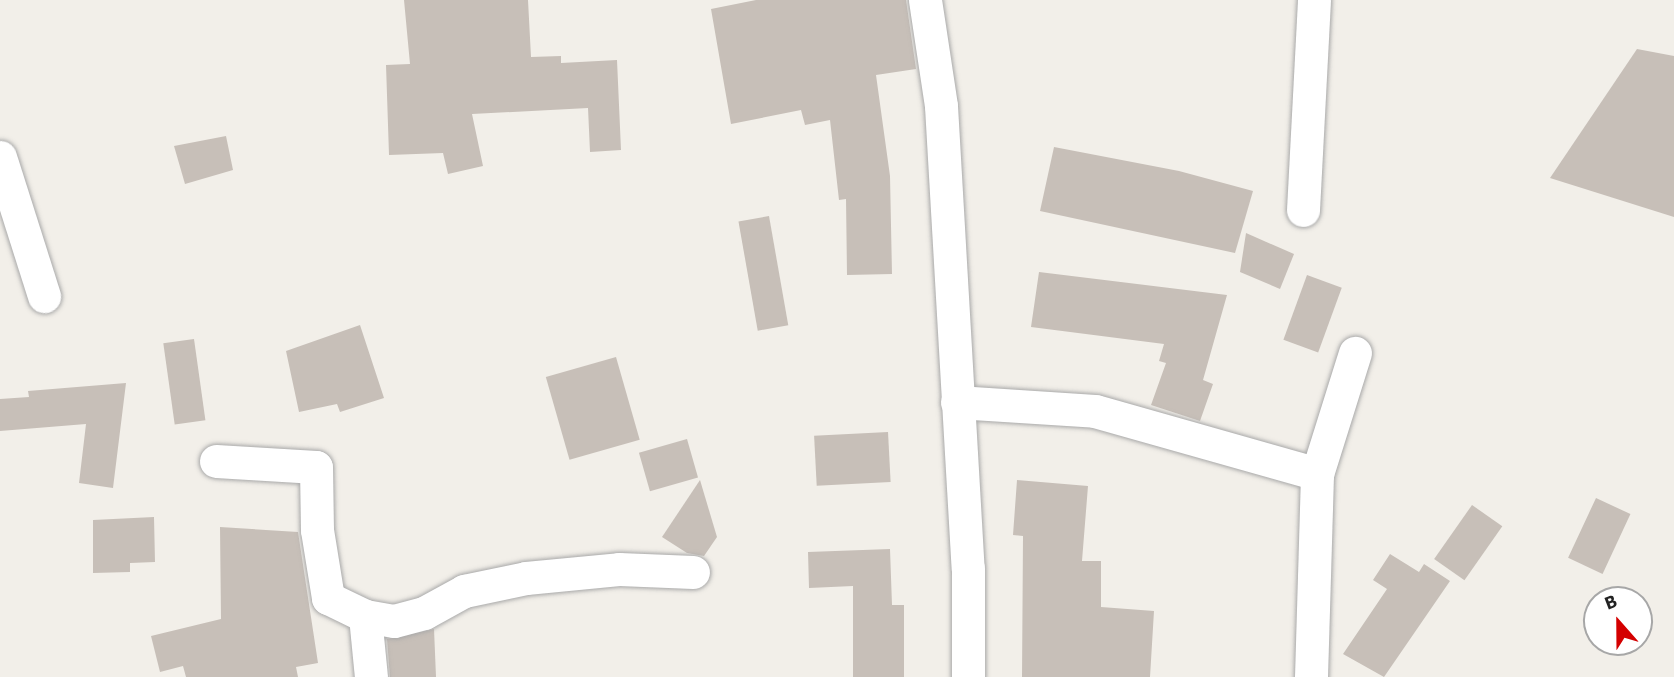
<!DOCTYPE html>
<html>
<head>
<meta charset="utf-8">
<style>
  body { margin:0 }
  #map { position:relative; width:1674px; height:677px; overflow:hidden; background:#f2efe9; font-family:"Source Sans 3",sans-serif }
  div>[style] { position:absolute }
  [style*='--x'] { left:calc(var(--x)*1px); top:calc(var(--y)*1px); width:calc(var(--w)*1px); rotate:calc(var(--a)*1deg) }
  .building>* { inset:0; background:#c7bfb8; transform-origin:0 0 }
  .roads { filter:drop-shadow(0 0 2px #a9a9a9) drop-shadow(0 0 2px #a9a9a9) }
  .minor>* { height:33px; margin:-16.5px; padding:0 16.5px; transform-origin:16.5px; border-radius:16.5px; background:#fff }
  span { translate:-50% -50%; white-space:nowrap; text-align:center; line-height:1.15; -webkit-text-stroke:7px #fff; paint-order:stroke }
  .north { position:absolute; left:1583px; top:586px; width:70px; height:70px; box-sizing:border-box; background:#fff; border:2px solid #a7a7a7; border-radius:50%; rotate:339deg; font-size:19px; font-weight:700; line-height:28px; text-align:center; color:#222 }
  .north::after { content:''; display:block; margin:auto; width:24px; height:32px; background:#d40000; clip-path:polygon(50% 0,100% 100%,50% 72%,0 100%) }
</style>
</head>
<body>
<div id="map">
  <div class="building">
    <div style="clip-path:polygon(404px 0,528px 0,531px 57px,561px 56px,561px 63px,617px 60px,621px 150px,590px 152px,588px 108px,472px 114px,483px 166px,448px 174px,443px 153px,389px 155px,386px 65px,410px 64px)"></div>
    <div style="clip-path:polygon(756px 0,906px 0,916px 69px,876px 75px,890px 176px,892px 274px,847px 275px,846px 199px,839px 200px,830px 120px,805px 125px,801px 110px,731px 124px,711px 9px)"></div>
    <div style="clip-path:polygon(1637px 49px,1674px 56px,1674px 217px,1550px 178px)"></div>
    <div style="clip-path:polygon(226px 136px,233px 170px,185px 184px,174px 146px)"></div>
    <div style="clip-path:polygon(1054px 147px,1179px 171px,1253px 191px,1235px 253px,1040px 211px)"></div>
    <div style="left:769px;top:216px;width:111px;height:31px;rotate:80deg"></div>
    <div style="clip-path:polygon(1246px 233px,1294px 254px,1280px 289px,1240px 272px)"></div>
    <div style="clip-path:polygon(1039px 272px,1227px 295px,1203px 380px,1213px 384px,1200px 421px,1151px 405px,1166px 363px,1159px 361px,1164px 344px,1031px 327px)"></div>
    <div style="left:1307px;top:275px;width:37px;height:69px;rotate:20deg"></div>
    <div style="clip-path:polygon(360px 325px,384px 398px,340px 412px,337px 404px,299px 412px,286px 351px)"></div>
    <div style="left:194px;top:339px;width:82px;height:31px;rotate:82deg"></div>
    <div style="left:616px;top:357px;width:86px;height:73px;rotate:74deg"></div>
    <div style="clip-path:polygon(126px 383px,113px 488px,79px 483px,86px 424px,0 431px,0 399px,29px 397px,28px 391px)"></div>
    <div style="left:888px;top:432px;width:50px;height:74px;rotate:87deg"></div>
    <div style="left:687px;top:439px;width:40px;height:50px;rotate:74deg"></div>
    <div style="clip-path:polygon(700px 480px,717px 537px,704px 556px,687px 553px,662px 537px)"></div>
    <div style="clip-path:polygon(1017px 480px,1088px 486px,1082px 561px,1101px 561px,1101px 607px,1154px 611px,1150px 677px,1022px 677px,1023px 536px,1013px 535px)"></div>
    <div style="left:1596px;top:498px;width:38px;height:66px;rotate:25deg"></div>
    <div style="left:1472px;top:505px;width:37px;height:66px;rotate:35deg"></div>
    <div style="clip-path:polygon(154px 517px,155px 562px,130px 563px,130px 572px,93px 573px,93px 520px)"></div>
    <div style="clip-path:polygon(220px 527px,298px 532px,318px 663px,296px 667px,298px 677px,186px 677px,183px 666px,160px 672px,151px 636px,221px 619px)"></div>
    <div style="clip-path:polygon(890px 549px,892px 605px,904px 605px,904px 677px,853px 677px,853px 586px,809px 588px,808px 552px)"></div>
    <div style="clip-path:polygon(1390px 554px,1419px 572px,1424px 564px,1450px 581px,1384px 677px,1343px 654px,1387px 589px,1373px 580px)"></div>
    <div style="clip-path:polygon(434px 629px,436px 677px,390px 677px,387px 639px)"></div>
  </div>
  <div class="roads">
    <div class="minor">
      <div style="--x:925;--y:0;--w:107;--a:81.4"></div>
      <div style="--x:941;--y:106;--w:463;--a:86.7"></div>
      <div style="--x:968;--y:568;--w:109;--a:90"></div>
      <div style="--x:0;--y:157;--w:146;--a:72.4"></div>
      <div style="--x:1303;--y:210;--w:210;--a:-87"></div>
      <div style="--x:957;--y:402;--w:138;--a:3.7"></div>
      <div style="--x:1095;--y:411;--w:231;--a:15.8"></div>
      <div style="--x:216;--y:461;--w:100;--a:3.4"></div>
      <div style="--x:316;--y:467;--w:63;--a:89.1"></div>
      <div style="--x:317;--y:530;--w:69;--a:80.8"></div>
      <div style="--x:328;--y:598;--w:41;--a:25.9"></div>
      <div style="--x:365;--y:616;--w:29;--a:10"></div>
      <div style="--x:394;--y:621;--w:31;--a:-15"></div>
      <div style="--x:424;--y:613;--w:46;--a:-28.8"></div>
      <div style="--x:464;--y:591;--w:63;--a:-11.8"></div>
      <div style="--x:526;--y:578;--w:93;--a:-5.5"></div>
      <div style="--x:619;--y:569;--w:74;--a:2.3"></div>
      <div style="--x:365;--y:616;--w:61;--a:84.4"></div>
      <div style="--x:1311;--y:677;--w:203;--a:-88.3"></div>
      <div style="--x:1317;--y:474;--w:127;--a:-72.6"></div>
    </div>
  </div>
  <div class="north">B</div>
</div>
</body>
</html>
